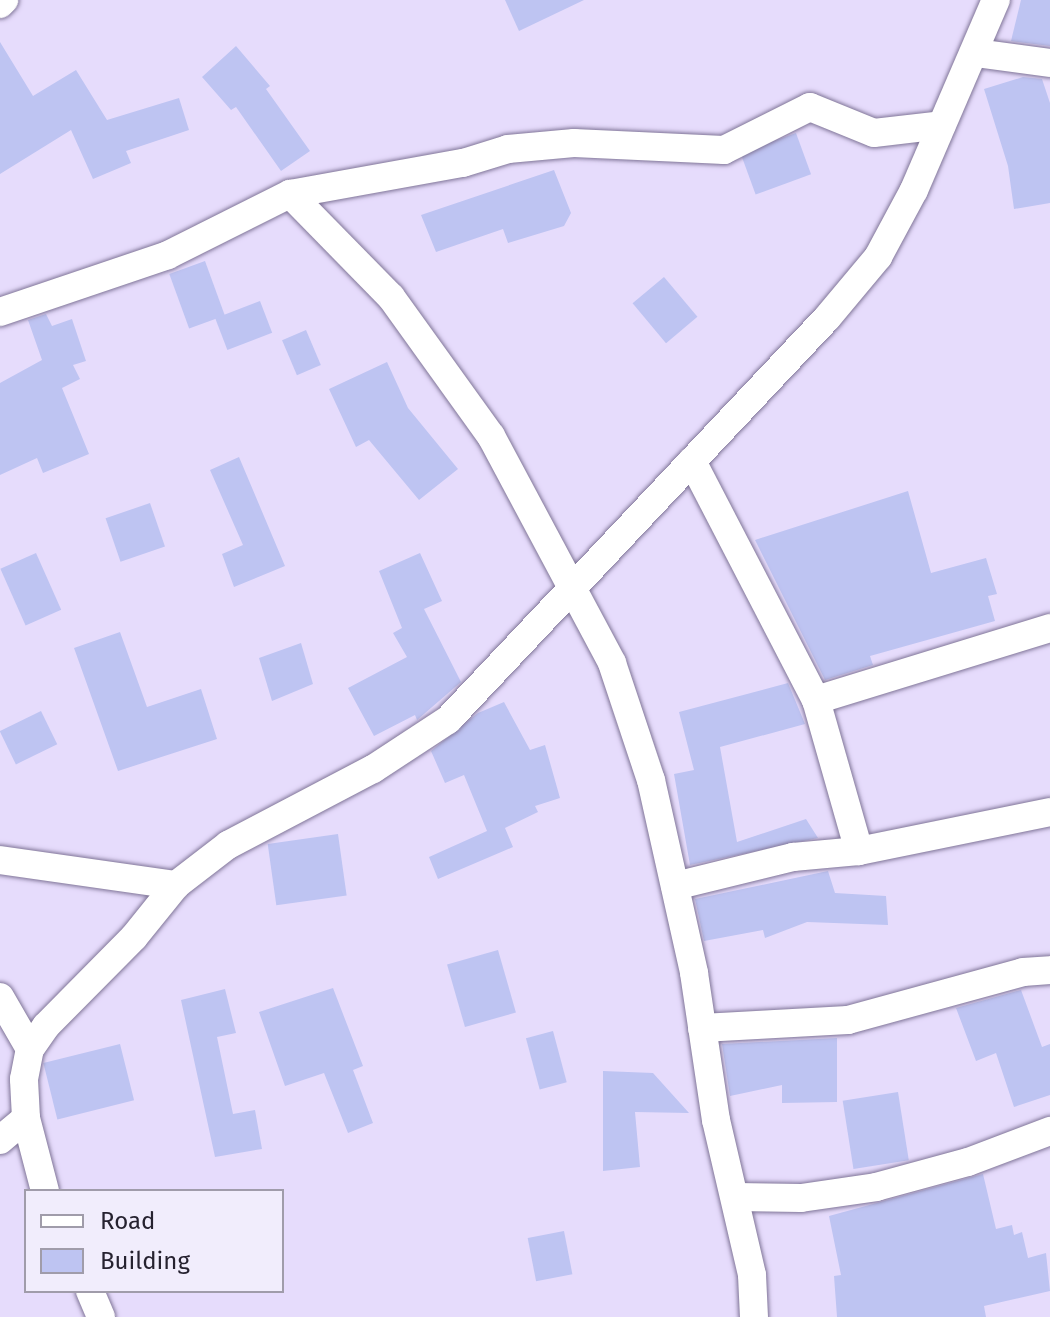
<!DOCTYPE html>
<html>
<head>
<meta charset="utf-8">
<style>
  body { margin:0 }
  #map { position:relative; width:1050px; height:1317px; overflow:hidden; background:#e6dcfc; font-family:"Fira Sans",sans-serif }
  div>[style] { position:absolute }
  [style*='--x'] { left:calc(var(--x)*1px); top:calc(var(--y)*1px); width:calc(var(--w)*1px); rotate:calc(var(--a)*1deg) }
  .building>* { inset:0; background:#bec4f2; transform-origin:0 0 }
  .roads { filter:drop-shadow(0 0 2px #807598) drop-shadow(0 0 2px #807598) }
  .street>* { height:28px; margin:-14px; padding:0 14px; transform-origin:14px; border-radius:14px; background:#fff }
  span { translate:-50% -50%; white-space:nowrap; text-align:center; line-height:1.15; -webkit-text-stroke:7px #f1edfc; paint-order:stroke }
  .legend { position:absolute; left:24px; top:1189px; width:260px; height:104px; box-sizing:border-box; background:#f1edfc; border:2px solid #a09caa; margin:0; padding:10px 14px; list-style:none; font-size:24px; color:#262230 }
  .legend li { display:flex; align-items:center; gap:16px; height:40px }
  .legend b { width:40px; border:2px solid #a09caa }
</style>
</head>
<body>
<div id="map">
  <div class="building">
    <div style="clip-path:polygon(505px 0,584px 0,519px 31px)"></div>
    <div style="clip-path:polygon(1021px 0,1050px 0,1050px 46px,1011px 41px)"></div>
    <div style="clip-path:polygon(0 42px,33px 96px,76px 70px,107px 120px,179px 98px,189px 130px,126px 151px,131px 163px,93px 179px,71px 130px,0 174px)"></div>
    <div style="clip-path:polygon(236px 46px,270px 86px,266px 89px,310px 151px,281px 171px,236px 107px,231px 110px,202px 77px)"></div>
    <div style="clip-path:polygon(1023px 77px,1042px 79px,1050px 103px,1050px 203px,1014px 209px,1008px 166px,984px 89px)"></div>
    <div style="left:796px;top:133px;width:44px;height:59px;rotate:70deg"></div>
    <div style="clip-path:polygon(554px 170px,571px 213px,564px 226px,508px 243px,503px 229px,436px 252px,421px 215px)"></div>
    <div style="left:205px;top:261px;width:58px;height:38px;rotate:70deg"></div>
    <div style="left:664px;top:277px;width:52px;height:41px;rotate:50deg"></div>
    <div style="left:260px;top:301px;width:34px;height:48px;rotate:69deg"></div>
    <div style="clip-path:polygon(46px 314px,52px 326px,72px 319px,86px 361px,73px 365px,80px 379px,62px 388px,89px 454px,43px 473px,37px 458px,0 475px,0 383px,42px 360px,28px 320px)"></div>
    <div style="left:306px;top:330px;width:38px;height:26px;rotate:67deg"></div>
    <div style="clip-path:polygon(387px 362px,408px 408px,458px 469px,419px 500px,369px 440px,356px 447px,329px 389px)"></div>
    <div style="clip-path:polygon(239px 457px,285px 566px,234px 587px,222px 554px,243px 545px,210px 470px)"></div>
    <div style="clip-path:polygon(908px 491px,931px 573px,986px 558px,997px 594px,988px 596px,995px 621px,870px 656px,873px 665px,825px 680px,755px 540px)"></div>
    <div style="left:150px;top:503px;width:46px;height:47px;rotate:71deg"></div>
    <div style="left:36px;top:553px;width:62px;height:39px;rotate:66deg"></div>
    <div style="clip-path:polygon(420px 553px,442px 601px,424px 609px,461px 682px,417px 720px,415px 715px,374px 736px,348px 688px,407px 657px,393px 633px,402px 628px,379px 571px)"></div>
    <div style="clip-path:polygon(120px 632px,147px 707px,201px 689px,217px 739px,118px 771px,74px 648px)"></div>
    <div style="clip-path:polygon(301px 643px,313px 684px,272px 701px,259px 658px)"></div>
    <div style="clip-path:polygon(788px 683px,805px 724px,720px 747px,737px 842px,806px 819px,818px 838px,690px 865px,674px 774px,694px 770px,679px 712px)"></div>
    <div style="clip-path:polygon(504px 702px,530px 750px,545px 745px,560px 798px,535px 806px,538px 812px,505px 828px,513px 847px,438px 879px,429px 857px,487px 831px,464px 775px,445px 783px,431px 751px,478px 713px)"></div>
    <div style="left:41px;top:711px;width:37px;height:46px;rotate:64deg"></div>
    <div style="left:338px;top:834px;width:62px;height:71px;rotate:82deg"></div>
    <div style="clip-path:polygon(828px 871px,835px 893px,886px 896px,888px 925px,807px 922px,765px 938px,763px 930px,704px 941px,695px 899px)"></div>
    <div style="left:498px;top:950px;width:65px;height:53px;rotate:74deg"></div>
    <div style="clip-path:polygon(333px 988px,363px 1066px,353px 1070px,373px 1123px,348px 1133px,324px 1073px,285px 1086px,259px 1012px)"></div>
    <div style="clip-path:polygon(225px 989px,236px 1033px,217px 1037px,233px 1114px,255px 1110px,262px 1149px,215px 1157px,181px 1000px)"></div>
    <div style="clip-path:polygon(1021px 990px,1042px 1047px,1050px 1044px,1050px 1095px,1014px 1107px,996px 1053px,976px 1061px,956px 1008px)"></div>
    <div style="left:553px;top:1031px;width:53px;height:28px;rotate:75deg"></div>
    <div style="clip-path:polygon(837px 1038px,837px 1102px,782px 1103px,782px 1085px,730px 1096px,722px 1044px)"></div>
    <div style="left:120px;top:1044px;width:58px;height:79px;rotate:76deg"></div>
    <div style="clip-path:polygon(603px 1071px,653px 1073px,689px 1113px,635px 1112px,640px 1167px,603px 1171px)"></div>
    <div style="left:898px;top:1092px;width:69px;height:56px;rotate:81deg"></div>
    <div style="clip-path:polygon(983px 1174px,996px 1229px,1012px 1225px,1014px 1235px,1022px 1232px,1028px 1258px,1046px 1253px,1050px 1291px,984px 1306px,986px 1317px,837px 1317px,834px 1276px,841px 1275px,829px 1216px)"></div>
    <div style="left:564px;top:1231px;width:44px;height:37px;rotate:79deg"></div>
  </div>
  <div class="roads">
    <div class="street">
      <div style="--x:0;--y:4;--w:6;--a:-45"></div>
      <div style="--x:976;--y:53;--w:75;--a:7.7"></div>
      <div style="--x:290;--y:194;--w:144;--a:45.6"></div>
      <div style="--x:391;--y:297;--w:171;--a:54.3"></div>
      <div style="--x:491;--y:436;--w:257;--a:61.9"></div>
      <div style="--x:612;--y:663;--w:123;--a:71.6"></div>
      <div style="--x:651;--y:780;--w:198;--a:77.4"></div>
      <div style="--x:694;--y:973;--w:149;--a:81.5"></div>
      <div style="--x:716;--y:1120;--w:159;--a:76.9"></div>
      <div style="--x:752;--y:1275;--w:42;--a:87.3"></div>
      <div style="--x:0;--y:312;--w:177;--a:-18.7"></div>
      <div style="--x:168;--y:255;--w:136;--a:-26.6"></div>
      <div style="--x:290;--y:194;--w:176;--a:-10.2"></div>
      <div style="--x:463;--y:163;--w:47;--a:-17.3"></div>
      <div style="--x:508;--y:149;--w:66;--a:-5.2"></div>
      <div style="--x:574;--y:143;--w:150;--a:2.7"></div>
      <div style="--x:724;--y:150;--w:96;--a:-26.6"></div>
      <div style="--x:810;--y:107;--w:69;--a:22.1"></div>
      <div style="--x:874;--y:133;--w:68;--a:-6.7"></div>
      <div style="--x:692;--y:461;--w:269;--a:62.6"></div>
      <div style="--x:816;--y:700;--w:157;--a:74.1"></div>
      <div style="--x:816;--y:700;--w:245;--a:-17.1"></div>
      <div style="--x:0;--y:860;--w:178;--a:8.1"></div>
      <div style="--x:675;--y:886;--w:122;--a:-13.8"></div>
      <div style="--x:793;--y:857;--w:66;--a:-5.2"></div>
      <div style="--x:859;--y:851;--w:195;--a:-11.5"></div>
      <div style="--x:0;--y:997;--w:60;--a:60"></div>
      <div style="--x:702;--y:1028;--w:146;--a:-3.1"></div>
      <div style="--x:848;--y:1020;--w:181;--a:-15.3"></div>
      <div style="--x:1023;--y:972;--w:27;--a:-4"></div>
      <div style="--x:0;--y:1140;--w:34;--a:-40"></div>
      <div style="--x:45;--y:1191;--w:75;--a:-104.6"></div>
      <div style="--x:26;--y:1118;--w:39;--a:-93"></div>
      <div style="--x:24;--y:1079;--w:31;--a:-79"></div>
      <div style="--x:30;--y:1049;--w:28;--a:-55"></div>
      <div style="--x:46;--y:1026;--w:125;--a:-45.3"></div>
      <div style="--x:134;--y:937;--w:67;--a:-51.1"></div>
      <div style="--x:176;--y:885;--w:66;--a:-37.6"></div>
      <div style="--x:228;--y:845;--w:164;--a:-27.7"></div>
      <div style="--x:373;--y:769;--w:90;--a:-33.2"></div>
      <div style="--x:448;--y:720;--w:552;--a:-46.69"></div>
      <div style="--x:827;--y:318;--w:80;--a:-50.1"></div>
      <div style="--x:878;--y:257;--w:76;--a:-61.8"></div>
      <div style="--x:914;--y:190;--w:207;--a:-66.7"></div>
      <div style="--x:736;--y:1197;--w:65;--a:0.9"></div>
      <div style="--x:801;--y:1198;--w:76;--a:-8.3"></div>
      <div style="--x:876;--y:1187;--w:95;--a:-15.2"></div>
      <div style="--x:968;--y:1162;--w:88;--a:-20.7"></div>
      <div style="--x:90;--y:1291;--w:28;--a:67"></div>
    </div>
  </div>
  <ul class="legend">
  <li><b style="height:10px;background:#fff"></b>Road</li>
  <li><b style="height:22px;background:#bec4f2"></b>Building</li>
  </ul>
</div>
</body>
</html>
